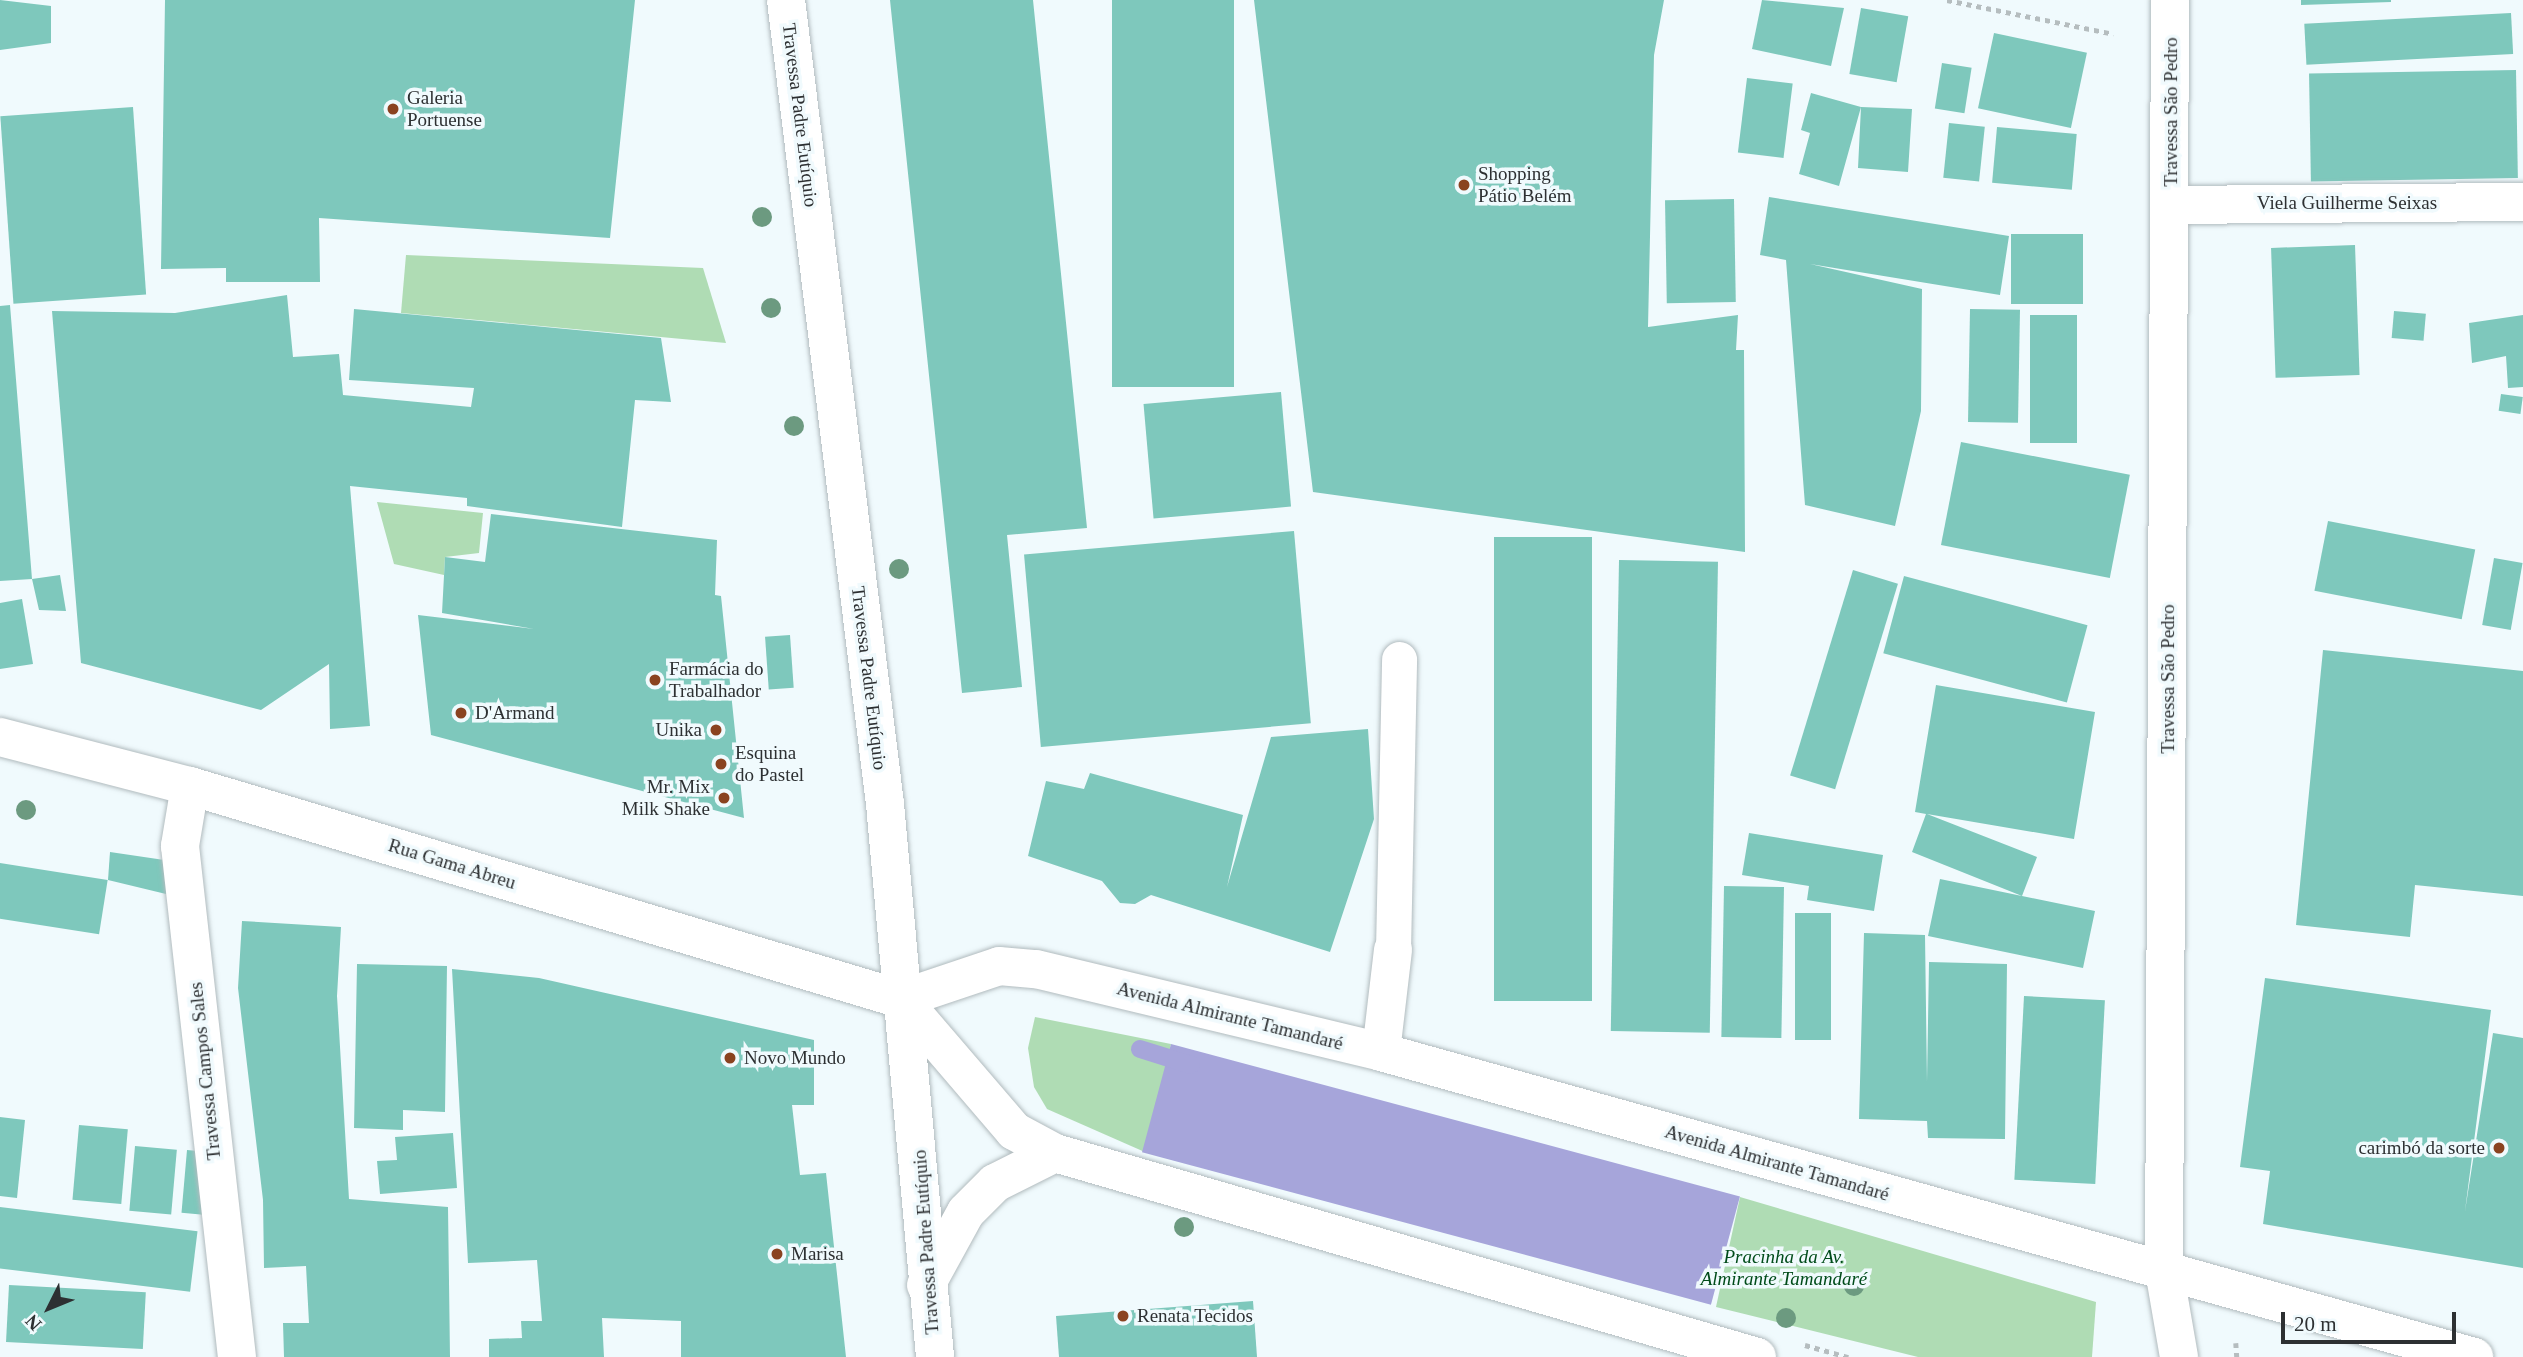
<!DOCTYPE html>
<html>
<head>
<meta charset="utf-8">
<style>
  body { margin:0 }
  #map { position:relative; width:2523px; height:1357px; overflow:hidden; background:#f0fafd; font-family:Georgia,serif }
  div>[style] { position:absolute }
  [style*='--x'] { left:calc(var(--x)*1px); top:calc(var(--y)*1px); width:calc(var(--w)*1px); rotate:calc(var(--a)*1deg) }
  .green>* { inset:0; background:#afdcb4 }
  .water>* { inset:0; background:#a6a5da; transform-origin:0 0 }
  .stream>* { height:18px; margin:-9px; padding:0 9px; transform-origin:9px; border-radius:9px; background:#a6a5da }
  .building>* { inset:0; background:#7ec8bc; transform-origin:0 0 }
  .path>* { height:4.5px; margin-top:-2.25px; transform-origin:0; background:repeating-linear-gradient(90deg,#b5bdbf 0 5px,transparent 0 10px) }
  .roads { filter:drop-shadow(0 0 2px #b1bbbe) drop-shadow(0 0 2px #b1bbbe) }
  .lane>* { height:35px; margin:-17.5px; padding:0 17.5px; transform-origin:17.5px; border-radius:17.5px; background:#fff }
  .street>* { height:38px; margin:-19px; padding:0 19px; transform-origin:19px; border-radius:19px; background:#fff }
  .secondary>* { height:38px; margin:-19px; padding:0 19px; transform-origin:19px; border-radius:19px; background:#fff }
  .trees>* { width:20px; height:20px; margin:-10px; border-radius:50%; background:#6c9a80 }
  .dots>* { width:19px; height:19px; translate:-50% -50%; box-sizing:border-box; border:4px solid #f0fafd; border-radius:50% }
  span { translate:-50% -50%; white-space:nowrap; text-align:center; line-height:1.15; -webkit-text-stroke:7px #f0fafd; paint-order:stroke }
  .poi-label { font-size:19px; color:#2d3032 }
  .left { translate:0 -50%; text-align:left }
  .right { translate:-100% -50%; text-align:right }
  .street-label { font-size:19px; color:#2d3032 }
  .park-label { font-size:19px; color:#004c1a; font-style:italic }
  .north { position:absolute; left:14px; top:1273px; width:70px; height:70px; -webkit-text-stroke:5px #f0fafd; paint-order:stroke; rotate:227deg; font-size:19px; font-weight:700; line-height:28px; text-align:center; color:#2d3032 }
  .north::after { content:''; display:block; margin:auto; width:24px; height:32px; background:#2d3032; clip-path:polygon(50% 0,100% 100%,50% 72%,0 100%) }
  .scale { position:absolute; left:2281px; top:1312px; width:175px; height:32px; box-sizing:border-box; border:4px solid #2d3032; border-top:0; padding-left:9px; font-size:21px; line-height:24px; white-space:nowrap; color:#2d3032; -webkit-text-stroke:5px #f0fafd; paint-order:stroke }
</style>
</head>
<body>
<div id="map">
  <div class="green">
    <div style="clip-path:polygon(406px 255px,703px 268px,726px 343px,401px 313px)"></div>
    <div style="clip-path:polygon(377px 502px,483px 513px,479px 553px,445px 557px,444px 575px,394px 564px)"></div>
    <div style="clip-path:polygon(1035px 1017px,1171px 1044px,1147px 1153px,1047px 1109px,1034px 1087px,1028px 1048px)"></div>
    <div style="clip-path:polygon(1740px 1197px,2096px 1302px,2092px 1357px,1918px 1357px,1716px 1307px)"></div>
  </div>
  <div class="water">
    <div style="left:1171px;top:1044px;width:589px;height:112px;rotate:15deg"></div>
  </div>
  <div class="stream">
    <div style="--x:1140;--y:1049;--w:53;--a:17.4"></div>
  </div>
  <div class="building">
    <div style="clip-path:polygon(0 0,51px 6px,51px 43px,0 50px)"></div>
    <div style="clip-path:polygon(165px 0,635px 0,610px 238px,319px 218px,320px 282px,226px 282px,226px 268px,161px 269px)"></div>
    <div style="clip-path:polygon(890px 0,1033px 0,1087px 528px,1007px 535px,1022px 687px,962px 693px)"></div>
    <div style="left:1112px;top:0;width:122px;height:387px"></div>
    <div style="clip-path:polygon(1254px 0,1664px 0,1654px 55px,1648px 327px,1738px 315px,1736px 350px,1744px 350px,1745px 552px,1313px 492px)"></div>
    <div style="clip-path:polygon(1762px 0,1844px 8px,1831px 66px,1752px 49px)"></div>
    <div style="clip-path:polygon(2301px 0,2391px 0,2391px 2px,2301px 5px)"></div>
    <div style="left:1861px;top:8px;width:48px;height:67px;rotate:10deg"></div>
    <div style="left:2511px;top:13px;width:41px;height:207px;rotate:87deg"></div>
    <div style="left:1994px;top:33px;width:95px;height:77px;rotate:12deg"></div>
    <div style="left:1942px;top:63px;width:30px;height:46px;rotate:9deg"></div>
    <div style="left:2516px;top:70px;width:108px;height:207px;rotate:89deg"></div>
    <div style="left:1747px;top:78px;width:46px;height:75px;rotate:7deg"></div>
    <div style="clip-path:polygon(1811px 93px,1861px 107px,1912px 109px,1908px 172px,1858px 168px,1861px 107px,1839px 186px,1799px 174px,1810px 133px,1801px 130px)"></div>
    <div style="left:133px;top:107px;width:188px;height:133px;rotate:86deg"></div>
    <div style="left:1949px;top:123px;width:36px;height:55px;rotate:6deg"></div>
    <div style="left:1997px;top:127px;width:80px;height:56px;rotate:5deg"></div>
    <div style="clip-path:polygon(1769px 197px,2009px 236px,2000px 295px,1810px 264px,1922px 289px,1921px 411px,1895px 526px,1805px 505px,1786px 260px,1760px 255px)"></div>
    <div style="left:1734px;top:199px;width:103px;height:69px;rotate:89deg"></div>
    <div style="left:2083px;top:234px;width:70px;height:72px;rotate:90deg"></div>
    <div style="left:2355px;top:245px;width:130px;height:84px;rotate:88deg"></div>
    <div style="clip-path:polygon(287px 295px,293px 357px,339px 354px,343px 395px,471px 407px,474px 388px,349px 380px,354px 309px,661px 338px,671px 402px,635px 400px,622px 527px,467px 506px,467px 498px,350px 486px,370px 726px,330px 729px,329px 664px,261px 710px,81px 663px,52px 311px,175px 313px)"></div>
    <div style="clip-path:polygon(10px 305px,32px 579px,60px 575px,66px 611px,39px 610px,32px 579px,0 581px,0 306px)"></div>
    <div style="left:1970px;top:309px;width:50px;height:113px;rotate:1deg"></div>
    <div style="left:2394px;top:311px;width:32px;height:27px;rotate:5deg"></div>
    <div style="left:2030px;top:315px;width:47px;height:128px"></div>
    <div style="clip-path:polygon(2523px 315px,2523px 387px,2508px 388px,2506px 356px,2472px 363px,2469px 323px)"></div>
    <div style="left:1281px;top:392px;width:115px;height:138px;rotate:85deg"></div>
    <div style="left:2501px;top:394px;width:22px;height:17px;rotate:8deg"></div>
    <div style="left:1961px;top:442px;width:172px;height:105px;rotate:11deg"></div>
    <div style="clip-path:polygon(491px 514px,717px 540px,715px 595px,721px 596px,744px 818px,431px 735px,418px 615px,534px 629px,442px 613px,445px 557px,485px 562px)"></div>
    <div style="left:2328px;top:521px;width:150px;height:71px;rotate:11deg"></div>
    <div style="left:1294px;top:531px;width:193px;height:271px;rotate:85deg"></div>
    <div style="left:1494px;top:537px;width:98px;height:464px"></div>
    <div style="left:2494px;top:558px;width:29px;height:68px;rotate:10deg"></div>
    <div style="left:1619px;top:560px;width:99px;height:471px;rotate:1deg"></div>
    <div style="left:1853px;top:570px;width:47px;height:215px;rotate:17deg"></div>
    <div style="left:1904px;top:576px;width:190px;height:80px;rotate:15deg"></div>
    <div style="clip-path:polygon(22px 599px,33px 664px,0 669px,0 603px)"></div>
    <div style="left:790px;top:635px;width:53px;height:25px;rotate:86deg"></div>
    <div style="clip-path:polygon(2323px 650px,2523px 671px,2523px 896px,2415px 885px,2410px 937px,2296px 925px)"></div>
    <div style="clip-path:polygon(1936px 685px,2095px 712px,2074px 839px,1927px 814px,2037px 857px,2022px 896px,2095px 911px,2083px 968px,1928px 936px,1940px 879px,2022px 896px,1912px 852px,1926px 814px,1915px 812px)"></div>
    <div style="clip-path:polygon(1368px 729px,1374px 819px,1330px 952px,1151px 895px,1135px 904px,1120px 903px,1102px 881px,1028px 856px,1046px 781px,1084px 789px,1090px 773px,1243px 815px,1227px 887px,1271px 737px)"></div>
    <div style="clip-path:polygon(1749px 833px,1883px 855px,1874px 911px,1807px 900px,1809px 886px,1742px 875px)"></div>
    <div style="clip-path:polygon(110px 852px,171px 861px,166px 894px,108px 880px)"></div>
    <div style="left:0;top:863px;width:109px;height:55px;rotate:9deg"></div>
    <div style="left:1724px;top:886px;width:60px;height:151px;rotate:1deg"></div>
    <div style="left:1795px;top:913px;width:36px;height:127px"></div>
    <div style="clip-path:polygon(242px 921px,341px 927px,337px 996px,349px 1199px,448px 1207px,450px 1357px,284px 1357px,283px 1323px,309px 1323px,306px 1266px,264px 1268px,263px 1200px,238px 988px)"></div>
    <div style="clip-path:polygon(1864px 933px,1925px 935px,1927px 1082px,1929px 962px,2007px 964px,2005px 1139px,1928px 1138px,1927px 1121px,1859px 1119px)"></div>
    <div style="clip-path:polygon(357px 964px,447px 966px,445px 1112px,403px 1110px,403px 1130px,354px 1128px)"></div>
    <div style="clip-path:polygon(452px 969px,539px 978px,814px 1040px,814px 1105px,792px 1105px,800px 1175px,826px 1173px,846px 1357px,681px 1357px,681px 1321px,602px 1318px,604px 1357px,489px 1357px,489px 1339px,522px 1338px,521px 1321px,542px 1321px,537px 1260px,468px 1263px)"></div>
    <div style="clip-path:polygon(2265px 978px,2491px 1010px,2465px 1211px,2493px 1033px,2523px 1038px,2523px 1268px,2263px 1224px,2270px 1171px,2240px 1167px)"></div>
    <div style="left:2024px;top:996px;width:81px;height:184px;rotate:3deg"></div>
    <div style="clip-path:polygon(0 1117px,25px 1120px,17px 1198px,0 1196px)"></div>
    <div style="left:79px;top:1125px;width:49px;height:75px;rotate:5deg"></div>
    <div style="clip-path:polygon(453px 1133px,457px 1188px,380px 1194px,377px 1161px,397px 1160px,395px 1137px)"></div>
    <div style="left:135px;top:1146px;width:42px;height:65px;rotate:5deg"></div>
    <div style="left:187px;top:1150px;width:22px;height:63px;rotate:5deg"></div>
    <div style="left:0;top:1207px;width:199px;height:61px;rotate:7deg"></div>
    <div style="left:9px;top:1285px;width:137px;height:57px;rotate:3deg"></div>
    <div style="clip-path:polygon(1253px 1301px,1257px 1357px,1059px 1357px,1056px 1316px)"></div>
  </div>
  <div class="path">
    <div style="--x:1947;--y:0;--w:170;--a:11.5"></div>
    <div style="--x:2236;--y:1343;--w:14;--a:86"></div>
    <div style="--x:1805;--y:1345;--w:45;--a:15.6"></div>
  </div>
  <div class="roads">
    <div class="lane">
      <div style="--x:1393;--y:950;--w:291;--a:-88.8"></div>
    </div>
    <div class="street">
      <div style="--x:2170;--y:0;--w:1270;--a:90.27"></div>
      <div style="--x:2164;--y:1270;--w:88;--a:80.2"></div>
      <div style="--x:2171;--y:205;--w:352;--a:-0.5"></div>
      <div style="--x:190;--y:786;--w:61;--a:99.5"></div>
      <div style="--x:180;--y:846;--w:514;--a:83.64"></div>
      <div style="--x:1381;--y:1052;--w:103;--a:-83.3"></div>
    </div>
    <div class="secondary">
      <div style="--x:786;--y:0;--w:810;--a:82.98"></div>
      <div style="--x:885;--y:804;--w:555;--a:84.83"></div>
      <div style="--x:0;--y:737;--w:196;--a:14.5"></div>
      <div style="--x:190;--y:786;--w:742;--a:16.68"></div>
      <div style="--x:901;--y:999;--w:103;--a:-18.6"></div>
      <div style="--x:999;--y:966;--w:37;--a:5"></div>
      <div style="--x:1036;--y:969;--w:355;--a:13.5"></div>
      <div style="--x:1381;--y:1052;--w:1135;--a:15.59"></div>
      <div style="--x:901;--y:999;--w:174;--a:49.4"></div>
      <div style="--x:1014;--y:1131;--w:47;--a:28.2"></div>
      <div style="--x:1055;--y:1153;--w:731;--a:16.2"></div>
      <div style="--x:926;--y:1285;--w:83;--a:-61.3"></div>
      <div style="--x:966;--y:1212;--w:41;--a:-45"></div>
      <div style="--x:995;--y:1183;--w:67;--a:-26.6"></div>
    </div>
  </div>
  <div class="trees">
    <div style="left:762px;top:217px"></div>
    <div style="left:771px;top:308px"></div>
    <div style="left:794px;top:426px"></div>
    <div style="left:899px;top:569px"></div>
    <div style="left:26px;top:810px"></div>
    <div style="left:1184px;top:1227px"></div>
    <div style="left:1854px;top:1286px"></div>
    <div style="left:1786px;top:1318px"></div>
  </div>
  <div class="dots">
    <div style="left:393px;top:109px;background:#8a4320"></div>
    <div style="left:1464px;top:185px;background:#8a4320"></div>
    <div style="left:655px;top:680px;background:#8a4320"></div>
    <div style="left:461px;top:713px;background:#8a4320"></div>
    <div style="left:716px;top:730px;background:#8a4320"></div>
    <div style="left:721px;top:764px;background:#8a4320"></div>
    <div style="left:724px;top:798px;background:#8a4320"></div>
    <div style="left:730px;top:1058px;background:#8a4320"></div>
    <div style="left:2499px;top:1148px;background:#8a4320"></div>
    <div style="left:777px;top:1254px;background:#8a4320"></div>
    <div style="left:1123px;top:1316px;background:#8a4320"></div>
  </div>
  <div class="poi-label">
    <span class="left" style="left:407px;top:109px">Galeria<br>Portuense</span>
    <span class="left" style="left:1478px;top:185px">Shopping<br>Pátio Belém</span>
    <span class="left" style="left:669px;top:680px">Farmácia do<br>Trabalhador</span>
    <span class="left" style="left:475px;top:713px">D'Armand</span>
    <span class="right" style="left:702px;top:730px">Unika</span>
    <span class="left" style="left:735px;top:764px">Esquina<br>do Pastel</span>
    <span class="right" style="left:710px;top:798px">Mr. Mix<br>Milk Shake</span>
    <span class="left" style="left:744px;top:1058px">Novo Mundo</span>
    <span class="right" style="left:2485px;top:1148px">carimbó da sorte</span>
    <span class="left" style="left:791px;top:1254px">Marisa</span>
    <span class="left" style="left:1137px;top:1316px">Renata Tecidos</span>
  </div>
  <div class="street-label">
    <span style="left:2171px;top:112px;rotate:-90deg">Travessa São Pedro</span>
    <span style="left:800px;top:115px;rotate:83deg">Travessa Padre Eutíquio</span>
    <span style="left:2347px;top:203px">Viela Guilherme Seixas</span>
    <span style="left:869px;top:678px;rotate:83deg">Travessa Padre Eutíquio</span>
    <span style="left:2168px;top:679px;rotate:-90deg">Travessa São Pedro</span>
    <span style="left:452px;top:864px;rotate:17deg">Rua Gama Abreu</span>
    <span style="left:1230px;top:1016px;rotate:14deg">Avenida Almirante Tamandaré</span>
    <span style="left:205px;top:1071px;rotate:-96deg">Travessa Campos Sales</span>
    <span style="left:1777px;top:1163px;rotate:16deg">Avenida Almirante Tamandaré</span>
    <span style="left:926px;top:1242px;rotate:-94deg">Travessa Padre Eutíquio</span>
  </div>
  <div class="park-label">
    <span style="left:1784px;top:1268px">Pracinha da Av.<br>Almirante Tamandaré</span>
  </div>
  <div class="north">N</div>
  <div class="scale">20 m</div>
</div>
</body>
</html>
